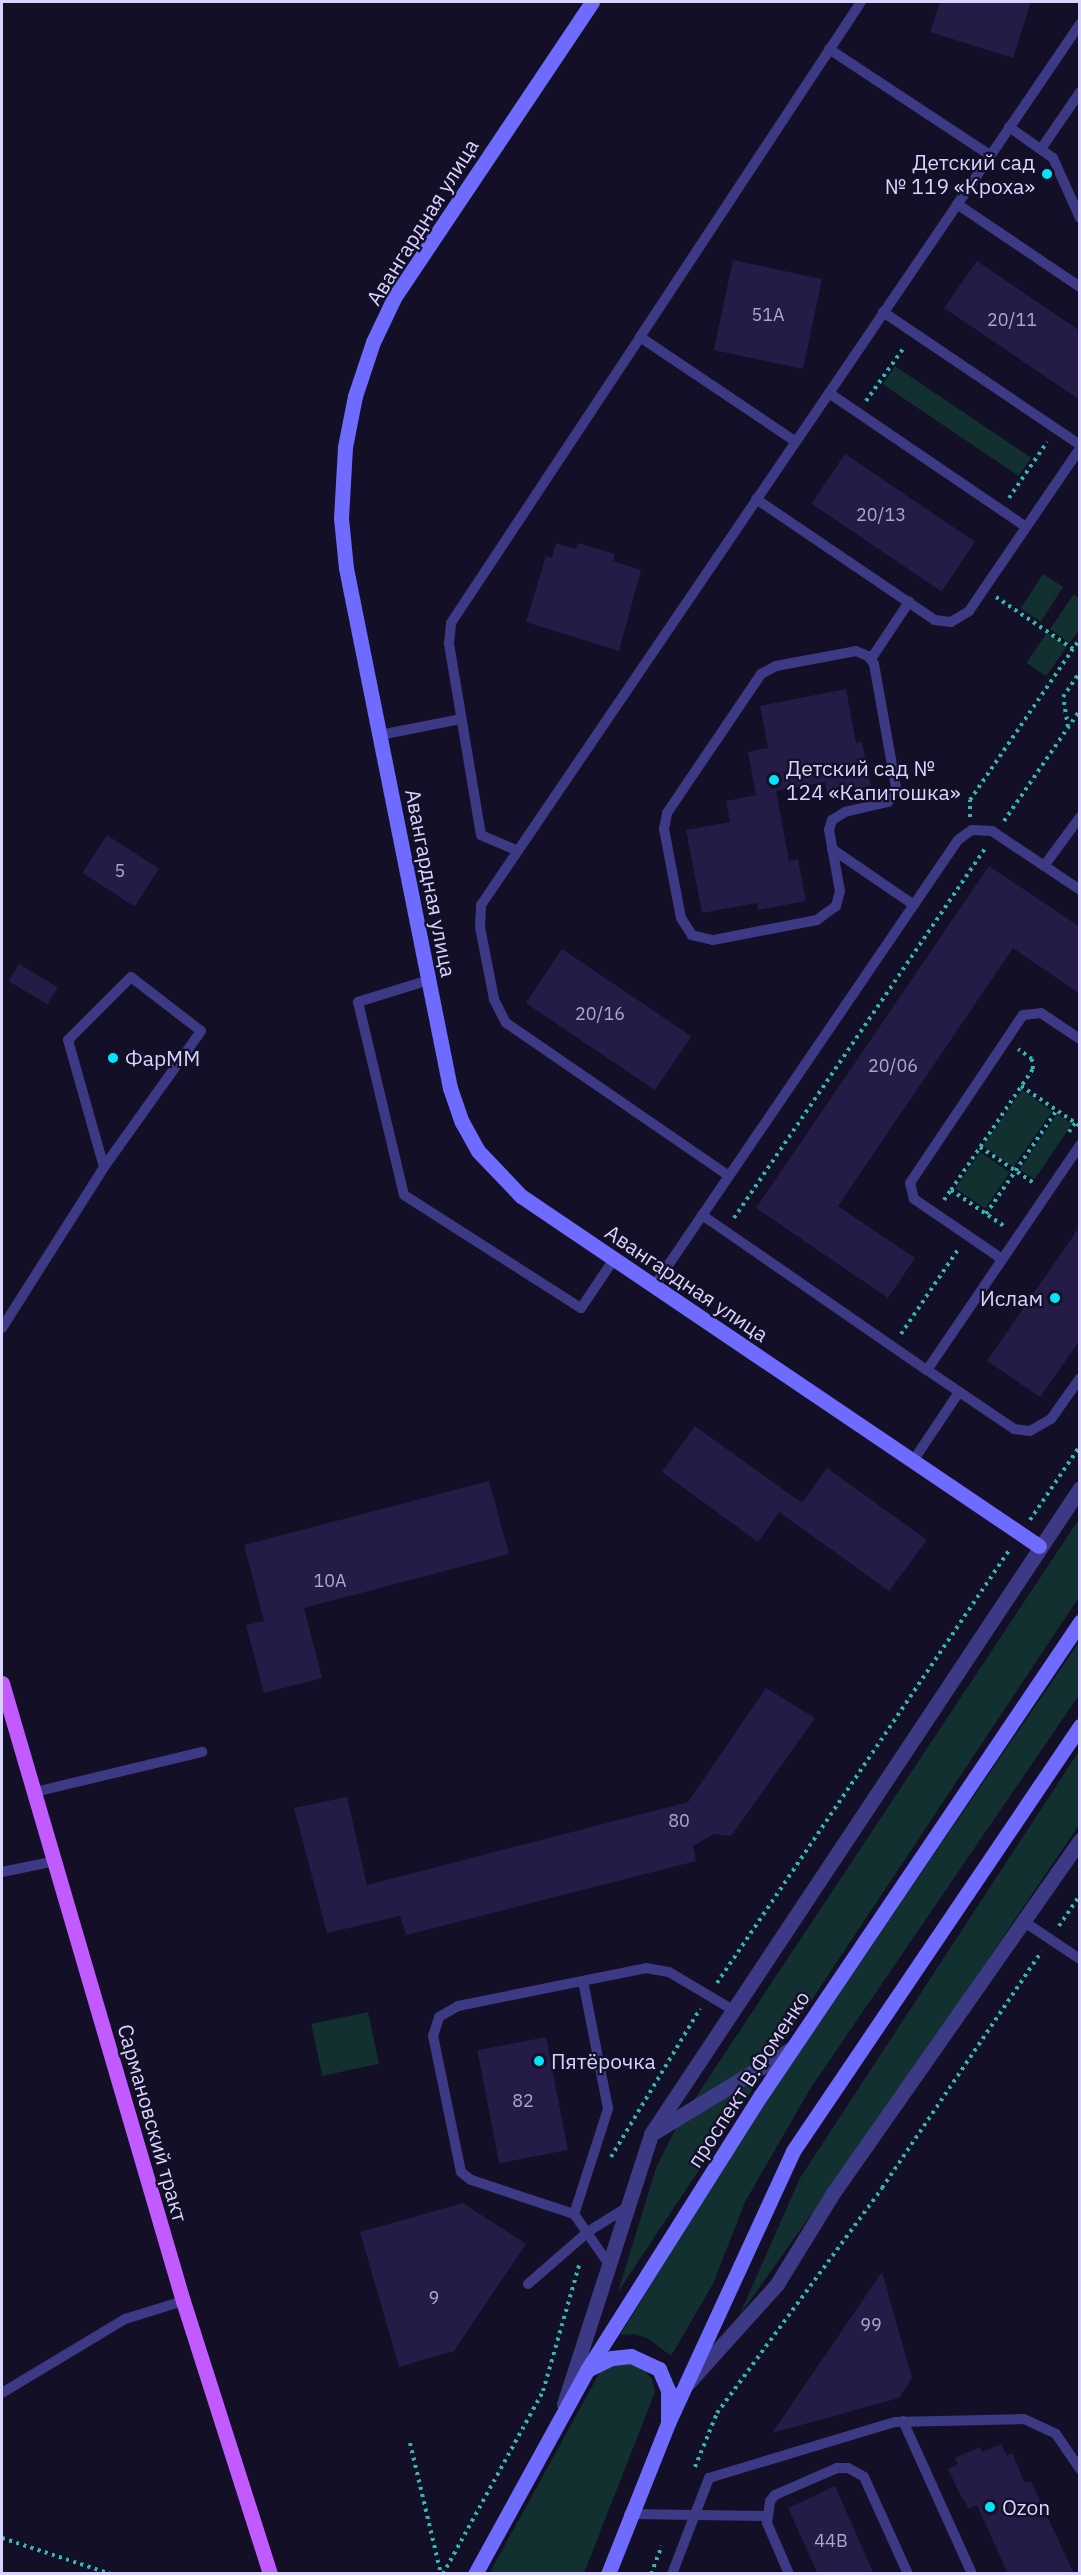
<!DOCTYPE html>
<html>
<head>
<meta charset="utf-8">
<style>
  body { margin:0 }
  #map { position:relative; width:1081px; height:2575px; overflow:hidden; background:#130f26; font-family:"IBM Plex Sans",sans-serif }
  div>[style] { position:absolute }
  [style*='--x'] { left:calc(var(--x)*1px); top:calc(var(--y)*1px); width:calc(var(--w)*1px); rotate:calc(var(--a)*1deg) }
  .green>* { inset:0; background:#12302f; transform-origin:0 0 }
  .building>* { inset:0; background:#241b47; transform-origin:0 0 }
  .path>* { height:4px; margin-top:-2px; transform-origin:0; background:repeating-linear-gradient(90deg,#2fb8b0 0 3px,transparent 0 7.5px) }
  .lane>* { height:10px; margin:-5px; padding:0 5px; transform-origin:5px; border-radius:5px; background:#3d3a85 }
  .street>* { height:15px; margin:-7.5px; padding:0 7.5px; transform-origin:7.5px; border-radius:7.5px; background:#3d3a85 }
  .secondary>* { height:15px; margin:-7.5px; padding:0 7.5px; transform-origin:7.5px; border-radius:7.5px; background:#6f6bff }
  .primary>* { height:15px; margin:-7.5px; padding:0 7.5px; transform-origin:7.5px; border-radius:7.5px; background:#c25bff }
  .dots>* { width:16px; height:16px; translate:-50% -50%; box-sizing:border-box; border:3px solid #130f26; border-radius:50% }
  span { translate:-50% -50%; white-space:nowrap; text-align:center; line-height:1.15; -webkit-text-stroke:4.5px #130f26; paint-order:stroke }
  .number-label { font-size:18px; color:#aca6d1 }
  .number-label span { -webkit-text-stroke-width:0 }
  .poi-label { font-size:21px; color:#d9d4ff }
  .right { translate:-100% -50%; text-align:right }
  .left { translate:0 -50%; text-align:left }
  .street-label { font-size:21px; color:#d9d4ff }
  .frame { position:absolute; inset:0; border:3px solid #d9d4ff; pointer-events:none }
</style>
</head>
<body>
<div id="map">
  <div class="green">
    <div style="left:895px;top:366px;width:164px;height:22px;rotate:34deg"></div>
    <div style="left:1043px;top:574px;width:24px;height:41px;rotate:33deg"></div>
    <div style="clip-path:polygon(1074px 594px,1079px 598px,1079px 630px,1070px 643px,1050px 629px)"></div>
    <div style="left:1047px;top:633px;width:24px;height:36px;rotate:35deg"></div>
    <div style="left:1022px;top:1090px;width:37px;height:68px;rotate:35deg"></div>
    <div style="left:1057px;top:1114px;width:18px;height:67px;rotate:34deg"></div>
    <div style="left:980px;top:1152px;width:36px;height:44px;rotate:34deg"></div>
    <div style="clip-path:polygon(1079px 1519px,1079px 1597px,618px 2292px,656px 2168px,678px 2124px)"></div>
    <div style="clip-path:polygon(1079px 1642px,1079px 1695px,810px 2089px,745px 2202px,713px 2284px,671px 2356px,649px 2339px,635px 2334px,620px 2335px,752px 2121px)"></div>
    <div style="clip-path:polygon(1079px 1751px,1079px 1825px,889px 2105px,739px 2316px,800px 2178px)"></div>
    <div style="left:368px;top:2012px;width:53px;height:58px;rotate:78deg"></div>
    <div style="clip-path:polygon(616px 2363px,636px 2365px,645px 2371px,652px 2379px,655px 2392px,584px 2573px,489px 2574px,601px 2370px)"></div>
  </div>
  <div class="building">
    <div style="clip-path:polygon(940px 2px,1031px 2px,1013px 58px,930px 32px)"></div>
    <div style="left:733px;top:260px;width:91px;height:92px;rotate:12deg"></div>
    <div style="clip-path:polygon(977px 261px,1080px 331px,1080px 400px,944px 308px)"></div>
    <div style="left:845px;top:454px;width:157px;height:60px;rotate:34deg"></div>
    <div style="clip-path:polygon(556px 543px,576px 549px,578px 543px,615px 554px,613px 561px,641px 570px,619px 651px,526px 622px,546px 556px,552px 558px)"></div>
    <div style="clip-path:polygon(846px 689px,856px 743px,862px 742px,871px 786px,827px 794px,825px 782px,776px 791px,789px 861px,798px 859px,806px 901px,758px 910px,757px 903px,702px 913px,686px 830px,730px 822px,726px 801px,756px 795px,748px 752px,768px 748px,760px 706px)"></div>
    <div style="left:107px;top:835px;width:62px;height:45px;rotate:33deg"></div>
    <div style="clip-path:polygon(989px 866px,1080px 927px,1080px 994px,1013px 948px,838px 1206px,915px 1258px,888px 1298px,756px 1208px)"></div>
    <div style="left:562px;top:949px;width:156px;height:65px;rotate:34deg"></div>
    <div style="left:19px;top:964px;width:45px;height:20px;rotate:31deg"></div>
    <div style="clip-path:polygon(1080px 1226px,1080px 1340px,1040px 1397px,987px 1361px)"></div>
    <div style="clip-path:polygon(695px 1426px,802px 1503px,827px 1468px,927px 1540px,889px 1591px,779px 1512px,758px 1542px,662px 1472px)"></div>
    <div style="clip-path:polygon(489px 1481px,509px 1554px,304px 1608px,322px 1678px,264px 1693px,246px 1625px,264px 1621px,244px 1545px)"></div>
    <div style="clip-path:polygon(766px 1688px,815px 1718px,731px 1836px,714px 1834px,693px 1846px,696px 1861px,406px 1935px,400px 1916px,327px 1933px,294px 1808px,347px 1797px,367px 1885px,688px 1802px)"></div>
    <div style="left:546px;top:2037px;width:115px;height:70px;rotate:79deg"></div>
    <div style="clip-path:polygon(463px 2203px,526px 2244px,454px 2351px,399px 2367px,360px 2232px)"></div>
    <div style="clip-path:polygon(882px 2272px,912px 2378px,899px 2398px,772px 2433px)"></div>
    <div style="clip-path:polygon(1001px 2444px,1007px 2456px,1012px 2453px,1025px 2483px,1031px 2481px,1074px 2574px,1008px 2574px,977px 2505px,969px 2509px,959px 2492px,948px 2469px,958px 2464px,955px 2458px,980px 2447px,982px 2452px)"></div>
    <div style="clip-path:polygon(835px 2486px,874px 2574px,818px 2574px,788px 2508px)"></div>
  </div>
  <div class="path">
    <div style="--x:866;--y:401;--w:67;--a:-54.7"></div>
    <div style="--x:1009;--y:498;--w:68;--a:-55.8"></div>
    <div style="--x:996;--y:597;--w:93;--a:34"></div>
    <div style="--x:1068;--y:727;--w:30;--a:-99"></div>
    <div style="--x:1063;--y:697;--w:30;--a:-56"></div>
    <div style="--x:970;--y:817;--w:17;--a:-90"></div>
    <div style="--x:970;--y:800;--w:195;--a:-55.7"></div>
    <div style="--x:1004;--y:821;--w:135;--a:-55.6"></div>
    <div style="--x:1021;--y:1086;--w:71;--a:34.1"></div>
    <div style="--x:1069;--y:1132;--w:11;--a:-56"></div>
    <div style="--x:980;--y:1147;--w:65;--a:33.7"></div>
    <div style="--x:951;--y:1190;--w:146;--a:-55.9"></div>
    <div style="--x:1033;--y:1069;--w:10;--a:-96"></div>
    <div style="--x:1032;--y:1059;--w:17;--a:-144"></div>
    <div style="--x:944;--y:1200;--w:12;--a:-55"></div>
    <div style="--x:951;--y:1190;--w:64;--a:34.2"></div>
    <div style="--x:986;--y:1214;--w:126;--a:-55.7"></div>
    <div style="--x:734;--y:1218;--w:448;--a:-55.8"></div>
    <div style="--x:901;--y:1334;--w:104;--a:-56"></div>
    <div style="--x:1030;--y:1520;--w:89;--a:-56"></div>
    <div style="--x:1059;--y:1926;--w:37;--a:-56"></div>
    <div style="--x:717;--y:1983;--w:524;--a:-55.98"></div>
    <div style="--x:611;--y:2157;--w:173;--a:-59"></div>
    <div style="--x:410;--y:2443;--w:135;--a:76.7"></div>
    <div style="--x:695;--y:2467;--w:58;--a:-67.8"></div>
    <div style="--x:717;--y:2413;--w:279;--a:-53.7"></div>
    <div style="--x:882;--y:2188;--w:285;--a:-56"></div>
    <div style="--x:2;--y:2538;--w:115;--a:18.3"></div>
    <div style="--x:443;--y:2574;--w:209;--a:-61.3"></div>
    <div style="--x:543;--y:2391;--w:134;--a:-74"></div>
    <div style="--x:651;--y:2574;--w:30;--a:-69"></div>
  </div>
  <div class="lane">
    <div style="--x:829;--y:49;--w:193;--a:33.4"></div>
    <div style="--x:1009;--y:127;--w:54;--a:35.2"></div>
    <div style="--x:1053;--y:158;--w:66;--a:65.8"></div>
    <div style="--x:1041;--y:149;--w:69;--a:-55.6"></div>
    <div style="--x:957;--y:204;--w:148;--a:34"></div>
    <div style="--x:883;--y:312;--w:238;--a:34"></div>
    <div style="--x:640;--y:337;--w:401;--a:-56.6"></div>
    <div style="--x:829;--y:393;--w:238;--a:34.2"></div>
    <div style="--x:756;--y:499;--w:216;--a:34.1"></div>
    <div style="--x:935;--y:620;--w:16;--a:7"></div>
    <div style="--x:951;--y:622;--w:21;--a:-31"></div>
    <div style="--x:969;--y:611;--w:197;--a:-55.7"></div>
    <div style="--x:856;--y:651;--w:13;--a:23"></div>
    <div style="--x:868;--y:656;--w:10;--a:53"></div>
    <div style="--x:874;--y:664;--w:125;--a:79.9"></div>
    <div style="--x:896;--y:787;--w:17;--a:118"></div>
    <div style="--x:888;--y:802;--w:44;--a:166.9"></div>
    <div style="--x:845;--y:812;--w:15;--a:148"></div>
    <div style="--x:832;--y:820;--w:10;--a:107"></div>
    <div style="--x:829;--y:830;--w:62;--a:79.8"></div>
    <div style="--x:840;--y:891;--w:16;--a:105"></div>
    <div style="--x:836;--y:906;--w:24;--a:144"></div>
    <div style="--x:817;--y:920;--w:106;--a:169.1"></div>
    <div style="--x:713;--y:940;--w:22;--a:-167"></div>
    <div style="--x:692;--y:935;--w:20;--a:-123"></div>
    <div style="--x:681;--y:918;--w:91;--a:-100.8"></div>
    <div style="--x:664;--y:829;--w:16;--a:-79"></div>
    <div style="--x:667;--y:813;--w:168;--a:-55.9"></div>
    <div style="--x:761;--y:674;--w:17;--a:-28"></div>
    <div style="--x:776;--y:666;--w:81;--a:-10.6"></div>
    <div style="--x:871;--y:659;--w:69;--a:-56.3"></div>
    <div style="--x:380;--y:735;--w:83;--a:-11.2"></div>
    <div style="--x:832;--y:849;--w:99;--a:34.3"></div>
    <div style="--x:516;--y:850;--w:38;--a:-157"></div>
    <div style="--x:481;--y:835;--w:195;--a:-99.5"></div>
    <div style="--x:449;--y:643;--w:20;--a:-84"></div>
    <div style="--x:451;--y:623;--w:343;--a:-56.5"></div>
    <div style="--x:640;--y:337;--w:187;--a:33.9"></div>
    <div style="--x:1044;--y:866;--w:61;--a:-53.7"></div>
    <div style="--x:429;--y:980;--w:74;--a:162.8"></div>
    <div style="--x:358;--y:1002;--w:198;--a:76.6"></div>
    <div style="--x:404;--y:1195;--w:210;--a:32.6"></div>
    <div style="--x:581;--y:1308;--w:59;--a:-56"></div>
    <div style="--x:1080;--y:1145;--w:272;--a:124.2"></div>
    <div style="--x:927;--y:1370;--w:105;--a:34.1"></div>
    <div style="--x:1014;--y:1429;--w:16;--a:7"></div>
    <div style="--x:1030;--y:1431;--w:24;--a:-30"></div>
    <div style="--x:1051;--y:1419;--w:50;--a:-54.7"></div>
    <div style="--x:729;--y:1176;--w:270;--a:-145.5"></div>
    <div style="--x:506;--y:1023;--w:27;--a:-117"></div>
    <div style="--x:494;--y:999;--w:73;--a:-101"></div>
    <div style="--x:480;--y:927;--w:22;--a:-87"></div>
    <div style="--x:481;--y:905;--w:1065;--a:-55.79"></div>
    <div style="--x:702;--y:1215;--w:273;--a:34.6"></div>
    <div style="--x:1002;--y:1259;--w:107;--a:-145.7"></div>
    <div style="--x:914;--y:1199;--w:16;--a:-104"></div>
    <div style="--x:910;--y:1183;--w:202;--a:-56.1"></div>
    <div style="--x:1023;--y:1015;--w:18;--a:-6"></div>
    <div style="--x:1041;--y:1013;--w:47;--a:33.7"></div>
    <div style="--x:654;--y:1286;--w:540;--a:-55.72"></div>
    <div style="--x:958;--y:840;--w:17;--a:-36"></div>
    <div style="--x:972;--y:830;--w:20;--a:3"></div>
    <div style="--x:992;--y:831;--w:106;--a:33.8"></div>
    <div style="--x:2;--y:1328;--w:191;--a:-57.6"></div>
    <div style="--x:104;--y:1167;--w:167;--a:-54.5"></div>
    <div style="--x:201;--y:1031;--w:88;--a:-142.4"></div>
    <div style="--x:131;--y:977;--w:89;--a:135"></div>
    <div style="--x:68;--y:1040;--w:132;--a:74.2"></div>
    <div style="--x:913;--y:1461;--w:83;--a:-56.3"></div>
    <div style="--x:35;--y:1792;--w:172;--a:-13.5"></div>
    <div style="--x:2;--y:1872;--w:54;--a:-11.7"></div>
    <div style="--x:1023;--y:1921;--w:69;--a:33.7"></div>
    <div style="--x:583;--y:1981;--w:130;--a:78.9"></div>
    <div style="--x:608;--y:2109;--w:110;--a:107.9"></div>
    <div style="--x:574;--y:2214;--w:108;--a:-161.7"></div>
    <div style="--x:471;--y:2180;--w:13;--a:-141"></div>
    <div style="--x:461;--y:2172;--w:139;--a:-101.6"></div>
    <div style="--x:433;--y:2036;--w:20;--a:-72"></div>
    <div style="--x:439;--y:2017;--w:22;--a:-30"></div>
    <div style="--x:458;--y:2006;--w:192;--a:-11.4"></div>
    <div style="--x:646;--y:1968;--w:23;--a:10"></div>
    <div style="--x:669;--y:1972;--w:74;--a:30.7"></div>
    <div style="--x:574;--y:2214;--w:60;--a:55.2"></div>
    <div style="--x:528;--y:2284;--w:81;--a:-41"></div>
    <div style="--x:589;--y:2231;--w:44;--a:-31.9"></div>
    <div style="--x:2;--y:2393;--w:144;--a:-31"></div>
    <div style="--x:125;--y:2319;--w:61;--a:-17.2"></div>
    <div style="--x:903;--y:2421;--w:168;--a:65.7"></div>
    <div style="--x:629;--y:2514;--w:137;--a:0.8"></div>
    <div style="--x:672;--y:2574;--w:103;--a:-68.9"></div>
    <div style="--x:709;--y:2478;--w:194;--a:-16.8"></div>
    <div style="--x:895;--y:2422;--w:129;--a:-1.3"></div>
    <div style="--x:1024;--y:2419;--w:35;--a:25"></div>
    <div style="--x:1056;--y:2434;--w:42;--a:55.6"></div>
    <div style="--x:789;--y:2574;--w:56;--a:-113.3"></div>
    <div style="--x:767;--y:2523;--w:22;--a:-82"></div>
    <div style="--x:770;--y:2501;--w:8;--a:-50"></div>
    <div style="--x:775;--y:2495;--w:68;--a:-23.5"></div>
    <div style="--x:837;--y:2468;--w:11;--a:0"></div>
    <div style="--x:848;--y:2468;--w:18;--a:29"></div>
    <div style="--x:864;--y:2477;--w:107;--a:65.6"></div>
  </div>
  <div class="street">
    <div style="--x:656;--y:2131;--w:158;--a:-31.3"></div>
    <div style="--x:688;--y:2383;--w:133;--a:-48"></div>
    <div style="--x:777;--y:2284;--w:107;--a:-58.4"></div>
    <div style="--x:833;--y:2193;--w:431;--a:-55"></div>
    <div style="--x:564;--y:2404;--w:284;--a:-72.1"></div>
    <div style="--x:651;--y:2134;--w:775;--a:-56.41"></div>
  </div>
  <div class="secondary">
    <div style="--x:592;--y:2;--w:356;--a:123.8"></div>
    <div style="--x:394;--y:298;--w:49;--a:115.5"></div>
    <div style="--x:373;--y:342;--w:57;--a:108.4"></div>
    <div style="--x:355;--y:396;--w:52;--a:101.1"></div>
    <div style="--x:345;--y:447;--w:71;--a:93.2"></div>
    <div style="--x:341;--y:518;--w:50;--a:84.3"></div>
    <div style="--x:346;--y:568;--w:530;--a:78.69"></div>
    <div style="--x:450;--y:1088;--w:36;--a:71"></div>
    <div style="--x:462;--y:1122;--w:33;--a:61"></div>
    <div style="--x:478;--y:1151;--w:62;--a:46.3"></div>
    <div style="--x:521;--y:1196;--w:625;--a:34.05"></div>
    <div style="--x:589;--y:2369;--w:25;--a:-26"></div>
    <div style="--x:612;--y:2358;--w:19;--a:-6"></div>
    <div style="--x:631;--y:2356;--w:31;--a:25"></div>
    <div style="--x:659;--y:2369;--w:23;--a:67"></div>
    <div style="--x:668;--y:2390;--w:30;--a:90"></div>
    <div style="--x:475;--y:2574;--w:233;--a:-61.2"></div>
    <div style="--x:587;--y:2370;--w:325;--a:-57.7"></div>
    <div style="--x:761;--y:2095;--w:571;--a:-56"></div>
    <div style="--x:608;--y:2574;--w:162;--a:-68.3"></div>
    <div style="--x:668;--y:2423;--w:299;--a:-65.3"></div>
    <div style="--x:793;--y:2151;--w:513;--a:-55.97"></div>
  </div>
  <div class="primary">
    <div style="--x:2;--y:1683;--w:644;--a:73.68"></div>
    <div style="--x:183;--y:2301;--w:287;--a:72.3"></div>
  </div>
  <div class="dots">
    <div style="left:1047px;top:174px;background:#00e5ff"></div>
    <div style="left:774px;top:780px;background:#00e5ff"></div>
    <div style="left:113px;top:1058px;background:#00e5ff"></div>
    <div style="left:1055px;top:1298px;background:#00e5ff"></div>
    <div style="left:539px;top:2061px;background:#00e5ff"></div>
    <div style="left:990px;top:2507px;background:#00e5ff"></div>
  </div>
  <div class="number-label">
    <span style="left:768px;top:315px">51А</span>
    <span style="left:1012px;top:320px">20/11</span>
    <span style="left:881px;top:515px">20/13</span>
    <span style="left:120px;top:871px">5</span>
    <span style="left:600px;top:1014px">20/16</span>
    <span style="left:893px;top:1066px">20/06</span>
    <span style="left:330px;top:1581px">10А</span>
    <span style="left:679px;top:1821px">80</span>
    <span style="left:523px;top:2101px">82</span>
    <span style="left:434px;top:2298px">9</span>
    <span style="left:871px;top:2325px">99</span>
    <span style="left:831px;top:2541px">44В</span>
  </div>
  <div class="poi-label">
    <span class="right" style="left:1035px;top:174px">Детский сад<br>№ 119 «Кроха»</span>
    <span class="left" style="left:786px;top:780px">Детский сад №<br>124 «Капитошка»</span>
    <span class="left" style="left:125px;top:1058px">ФарММ</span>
    <span class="right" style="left:1043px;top:1298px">Ислам</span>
    <span class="left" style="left:551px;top:2061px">Пятёрочка</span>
    <span class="left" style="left:1002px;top:2507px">Ozon</span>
  </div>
  <div class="street-label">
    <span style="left:422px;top:222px;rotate:-58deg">Авангардная улица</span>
    <span style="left:431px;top:883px;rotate:79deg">Авангардная улица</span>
    <span style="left:687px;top:1283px;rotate:34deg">Авангардная улица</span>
    <span style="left:748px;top:2079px;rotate:-57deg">проспект В.Фоменко</span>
    <span style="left:153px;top:2123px;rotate:74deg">Сармановский тракт</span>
  </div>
  <div class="frame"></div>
</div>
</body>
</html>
